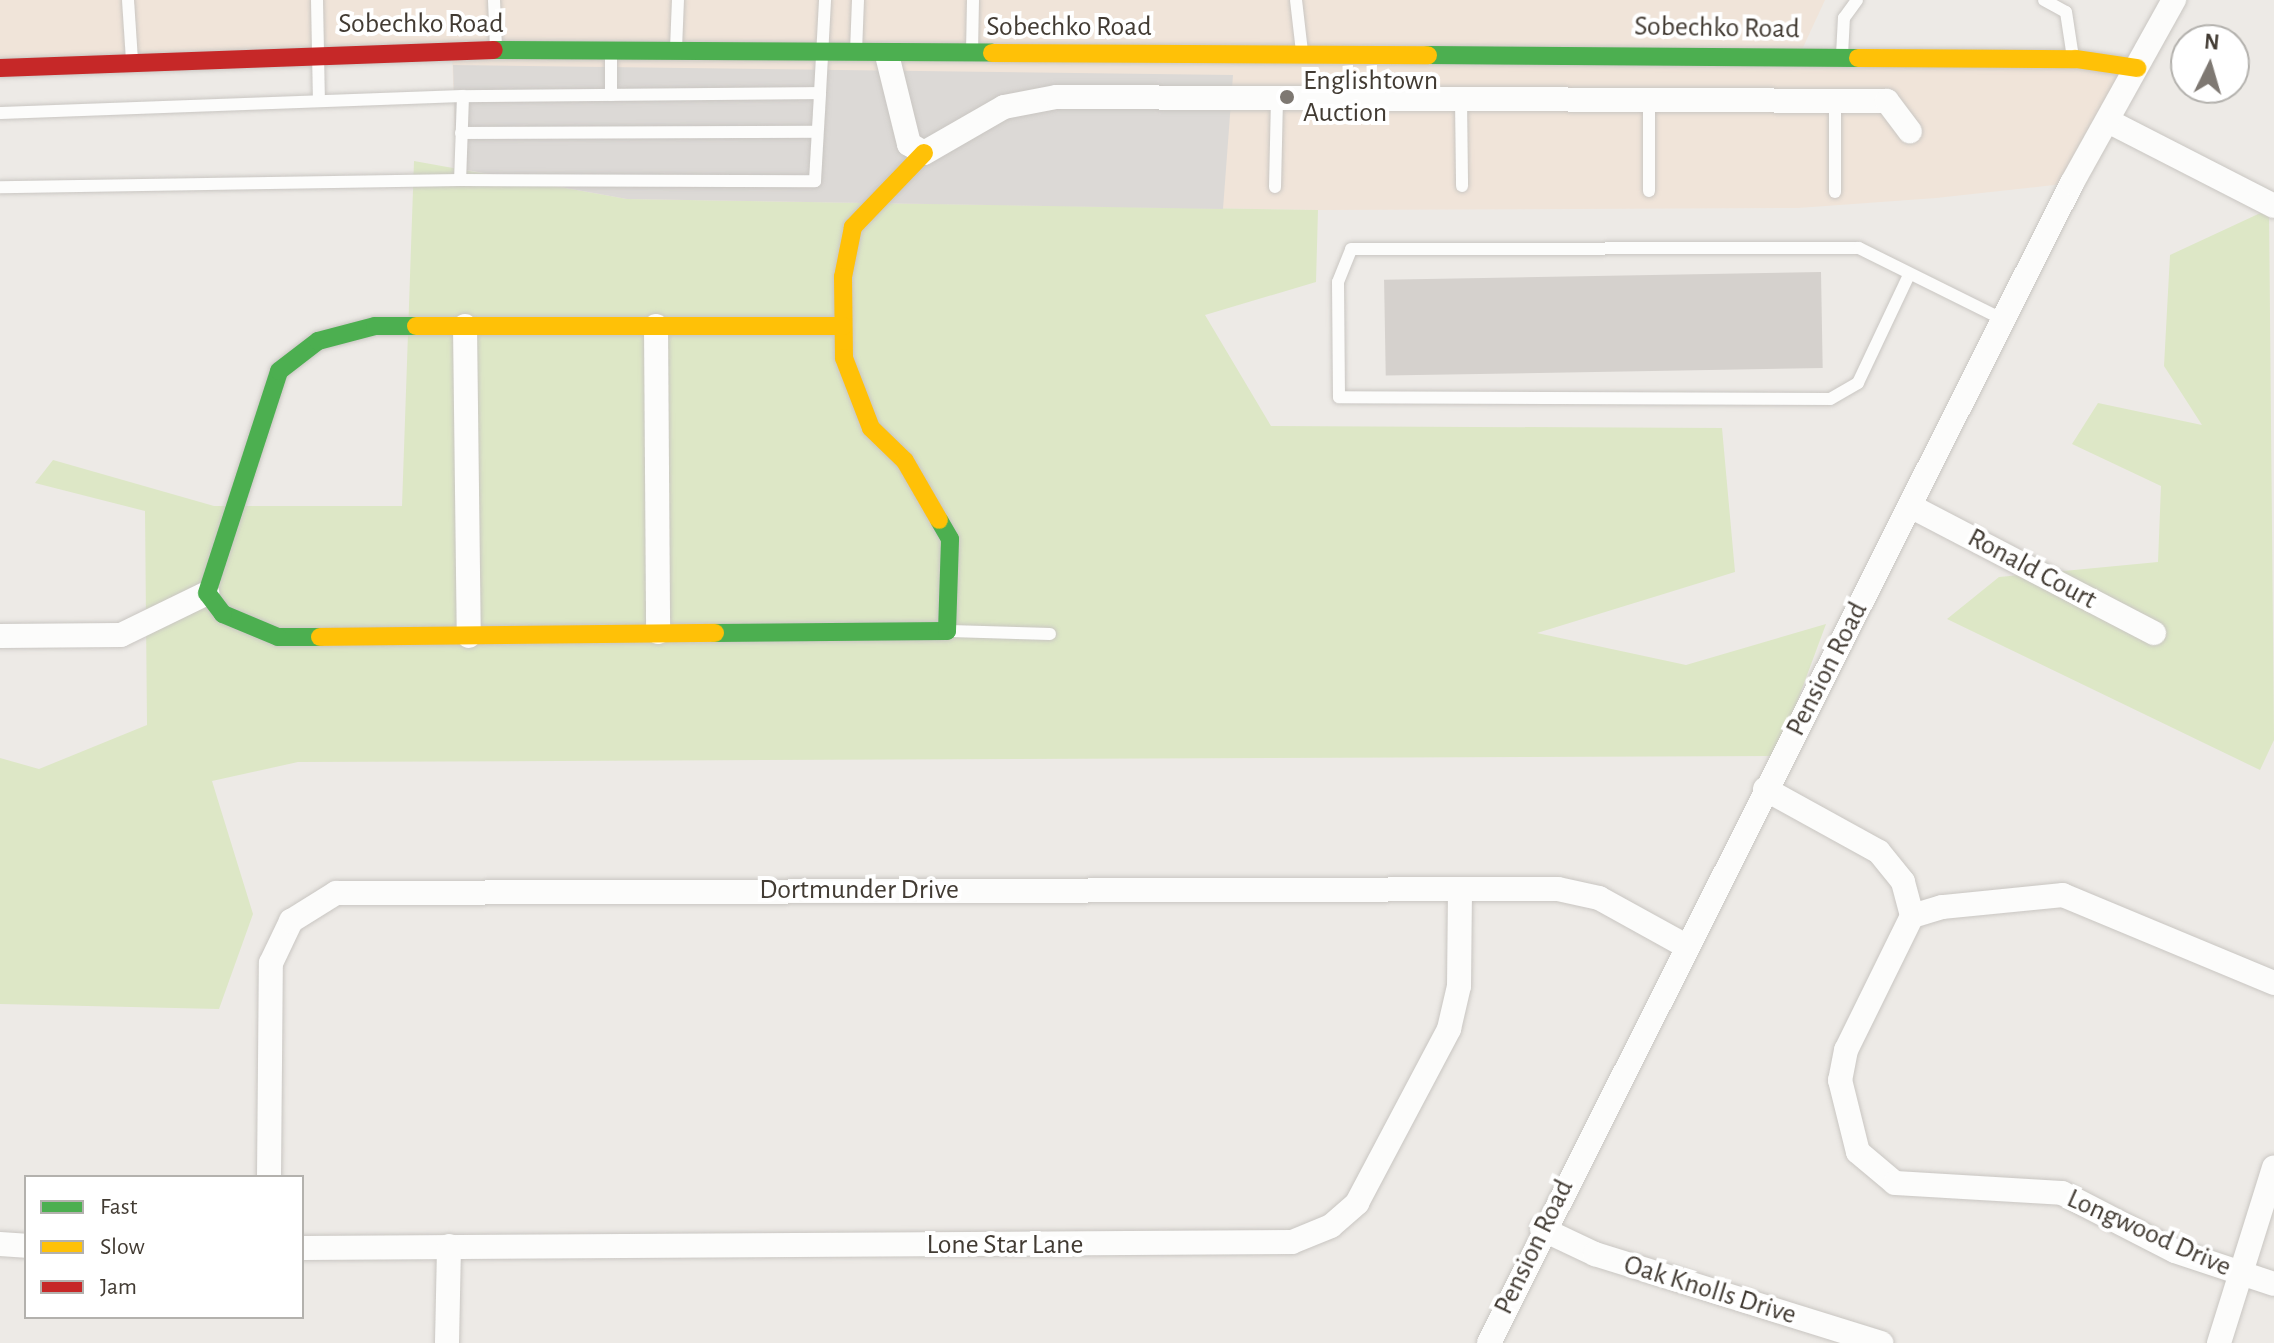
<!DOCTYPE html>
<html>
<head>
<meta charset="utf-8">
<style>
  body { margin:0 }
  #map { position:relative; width:2274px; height:1343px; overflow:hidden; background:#edeae6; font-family:"Alegreya Sans",sans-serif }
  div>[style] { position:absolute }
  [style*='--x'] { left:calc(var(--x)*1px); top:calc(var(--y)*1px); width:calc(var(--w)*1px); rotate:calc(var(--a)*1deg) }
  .commercial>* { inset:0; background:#f0e4d9 }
  .green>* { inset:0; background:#dde7c6 }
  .parking>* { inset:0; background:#dcd9d6 }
  .building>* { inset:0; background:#d5d1cd; transform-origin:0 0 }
  .roads { filter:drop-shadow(0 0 2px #c9c6c2) drop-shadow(0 0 2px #c9c6c2) }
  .lane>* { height:12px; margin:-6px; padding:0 6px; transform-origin:6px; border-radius:6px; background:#fcfcfb }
  .street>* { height:24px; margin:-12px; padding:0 12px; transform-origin:12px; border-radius:12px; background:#fcfcfb }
  .fast>* { height:18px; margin:-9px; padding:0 9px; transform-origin:9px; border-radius:9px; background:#4caf50 }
  .slow>* { height:18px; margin:-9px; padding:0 9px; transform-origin:9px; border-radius:9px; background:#ffc107 }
  .jam>* { height:18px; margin:-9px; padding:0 9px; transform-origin:9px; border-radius:9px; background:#c62828 }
  .dots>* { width:22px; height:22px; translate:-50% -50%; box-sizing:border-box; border:4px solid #fff; border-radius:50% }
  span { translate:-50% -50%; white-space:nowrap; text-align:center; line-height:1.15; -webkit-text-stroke:8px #fff; paint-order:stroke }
  .street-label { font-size:28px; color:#423b33 }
  .poi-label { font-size:28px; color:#423b33 }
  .left { translate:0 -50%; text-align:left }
  .legend { position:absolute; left:24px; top:1175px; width:280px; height:144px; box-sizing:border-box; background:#fff; border:2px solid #b3b1ad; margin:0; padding:10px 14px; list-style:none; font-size:24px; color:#423b33 }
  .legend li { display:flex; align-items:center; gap:16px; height:40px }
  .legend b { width:40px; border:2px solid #b3b1ad }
  .north { position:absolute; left:2170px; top:24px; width:80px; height:80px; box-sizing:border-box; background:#fff; border:2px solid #b3b1ad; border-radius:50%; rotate:5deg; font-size:22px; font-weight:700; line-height:32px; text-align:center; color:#423b33 }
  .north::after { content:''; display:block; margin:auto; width:28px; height:36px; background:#7e7872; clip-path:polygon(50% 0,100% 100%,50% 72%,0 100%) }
</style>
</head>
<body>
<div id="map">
  <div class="commercial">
    <div style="clip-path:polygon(0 0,1825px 0,1799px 56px,2137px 68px,2072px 183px,1936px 198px,1798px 208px,1318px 210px,627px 199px,456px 168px,452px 51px,0 68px)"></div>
  </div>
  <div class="green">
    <div style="clip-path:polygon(414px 161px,627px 199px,1318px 210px,1316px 282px,1205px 315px,1271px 426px,1722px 428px,1735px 572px,1537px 633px,1686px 665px,1826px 624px,1777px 756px,298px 762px,212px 781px,253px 914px,219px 1009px,0 1004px,0 758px,39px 769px,147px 725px,145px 511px,35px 483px,53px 460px,214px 506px,402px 506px)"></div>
    <div style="clip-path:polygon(2269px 209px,2274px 740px,2260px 770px,1947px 619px,1999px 577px,2158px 562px,2161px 486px,2072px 444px,2098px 403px,2202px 425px,2164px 366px,2170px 255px)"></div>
  </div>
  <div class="parking">
    <div style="clip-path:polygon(453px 65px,1233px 75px,1223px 209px,627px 199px,456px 168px)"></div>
  </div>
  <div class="building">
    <div style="left:1821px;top:272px;width:96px;height:437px;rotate:89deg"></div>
  </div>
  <div class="roads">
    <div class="lane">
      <div style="--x:128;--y:0;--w:61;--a:86.2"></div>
      <div style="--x:317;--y:0;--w:101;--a:88.9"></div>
      <div style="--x:494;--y:0;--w:48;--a:87.6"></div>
      <div style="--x:1296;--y:0;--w:52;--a:83.4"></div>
      <div style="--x:2044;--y:0;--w:25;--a:29"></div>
      <div style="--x:2066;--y:12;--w:47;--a:81.3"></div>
      <div style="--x:676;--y:49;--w:49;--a:-87.7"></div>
      <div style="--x:856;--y:52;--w:52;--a:-87.8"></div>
      <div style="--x:972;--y:52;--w:52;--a:-88.9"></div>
      <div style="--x:1842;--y:55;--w:37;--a:-87"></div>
      <div style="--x:1844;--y:18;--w:22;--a:-54"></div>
      <div style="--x:820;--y:93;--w:93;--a:-86.9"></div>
      <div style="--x:611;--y:95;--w:41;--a:-90"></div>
      <div style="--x:1461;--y:99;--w:87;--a:89.3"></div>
      <div style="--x:0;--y:113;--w:463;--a:-2.1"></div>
      <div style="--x:463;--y:96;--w:84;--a:92"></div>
      <div style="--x:460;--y:180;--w:460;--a:179.1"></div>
      <div style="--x:461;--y:133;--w:356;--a:-0.2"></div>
      <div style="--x:460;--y:180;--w:355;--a:0.2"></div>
      <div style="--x:815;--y:181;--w:88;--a:-86.7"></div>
      <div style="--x:820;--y:93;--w:357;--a:179.5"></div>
      <div style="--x:1275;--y:187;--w:88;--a:-88.7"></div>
      <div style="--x:1649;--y:191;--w:93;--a:-90"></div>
      <div style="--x:1835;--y:192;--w:92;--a:-90"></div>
      <div style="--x:1908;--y:277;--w:117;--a:115.3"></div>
      <div style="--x:1858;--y:383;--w:32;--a:150"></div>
      <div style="--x:1830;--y:399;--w:491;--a:-179.8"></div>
      <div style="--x:1339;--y:397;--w:115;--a:-90.5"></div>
      <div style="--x:1338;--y:282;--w:35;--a:-68"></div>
      <div style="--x:1351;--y:249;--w:508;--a:-0.11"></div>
      <div style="--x:1859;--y:248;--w:164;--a:26.4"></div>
      <div style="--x:950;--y:631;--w:100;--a:1.7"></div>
    </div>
    <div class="street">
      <div style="--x:887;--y:55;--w:92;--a:76.1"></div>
      <div style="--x:909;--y:144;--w:17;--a:31"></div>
      <div style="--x:924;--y:153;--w:92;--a:-29.9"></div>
      <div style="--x:1004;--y:107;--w:53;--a:-10.9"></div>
      <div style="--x:1056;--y:97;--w:831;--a:0.28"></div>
      <div style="--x:1887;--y:101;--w:38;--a:53"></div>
      <div style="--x:2108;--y:121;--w:186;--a:27.1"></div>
      <div style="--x:465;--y:326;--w:310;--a:89.3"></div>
      <div style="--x:656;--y:326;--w:306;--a:89.6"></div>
      <div style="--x:1910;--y:506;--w:275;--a:27.5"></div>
      <div style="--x:0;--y:636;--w:121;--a:-0.5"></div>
      <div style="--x:121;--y:635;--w:96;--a:-26"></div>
      <div style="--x:1765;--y:789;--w:130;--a:28.9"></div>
      <div style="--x:1879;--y:852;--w:38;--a:51"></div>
      <div style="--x:1903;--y:882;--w:35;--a:75"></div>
      <div style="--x:2274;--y:983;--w:229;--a:-157.4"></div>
      <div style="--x:2063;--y:895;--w:122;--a:174.3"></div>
      <div style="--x:1942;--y:907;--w:31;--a:163"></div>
      <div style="--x:1912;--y:916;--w:149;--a:116.2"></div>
      <div style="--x:1846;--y:1050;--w:31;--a:101"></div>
      <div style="--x:1840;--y:1080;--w:74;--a:76"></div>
      <div style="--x:1858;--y:1152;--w:48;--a:40"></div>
      <div style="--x:1895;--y:1183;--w:167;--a:3.4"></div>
      <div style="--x:2062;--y:1193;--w:127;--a:27.2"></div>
      <div style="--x:2175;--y:1251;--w:104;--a:18.4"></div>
      <div style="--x:269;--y:1177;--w:214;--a:-89.5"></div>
      <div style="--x:271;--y:963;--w:47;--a:-64.5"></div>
      <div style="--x:291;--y:921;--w:53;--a:-31.9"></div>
      <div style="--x:336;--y:893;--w:1222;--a:-0.19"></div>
      <div style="--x:1558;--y:889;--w:42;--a:12.4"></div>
      <div style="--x:1599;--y:898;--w:97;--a:28.9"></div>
      <div style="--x:1542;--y:1229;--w:59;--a:25.3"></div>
      <div style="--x:1595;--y:1254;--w:300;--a:17.3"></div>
      <div style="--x:0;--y:1244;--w:26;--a:4"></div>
      <div style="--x:302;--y:1248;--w:990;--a:-0.35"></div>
      <div style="--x:1292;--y:1242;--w:42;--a:-22.3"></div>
      <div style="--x:1331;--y:1226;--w:35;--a:-41"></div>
      <div style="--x:1357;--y:1203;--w:197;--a:-62.1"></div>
      <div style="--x:1449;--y:1029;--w:44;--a:-76.9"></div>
      <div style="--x:1459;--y:986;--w:97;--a:-89.4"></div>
      <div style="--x:447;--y:1343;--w:97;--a:-88.8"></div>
      <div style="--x:1489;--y:1343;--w:1298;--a:-63.32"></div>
      <div style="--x:2072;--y:183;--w:210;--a:-60.9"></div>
      <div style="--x:2219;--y:1343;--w:184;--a:-72.6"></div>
    </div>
    <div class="fast">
      <div style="--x:494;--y:50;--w:498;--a:0.3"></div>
      <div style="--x:1428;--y:55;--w:430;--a:0.4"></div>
      <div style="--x:715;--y:633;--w:232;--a:-0.5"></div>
      <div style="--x:947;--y:631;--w:92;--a:-88.1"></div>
      <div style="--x:950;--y:539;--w:22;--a:-120"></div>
      <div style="--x:320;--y:637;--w:42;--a:180"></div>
      <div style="--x:278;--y:637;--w:60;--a:-157.3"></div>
      <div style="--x:223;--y:614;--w:26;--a:-127"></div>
      <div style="--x:207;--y:593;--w:233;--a:-72"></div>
      <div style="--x:279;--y:371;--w:49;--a:-37.6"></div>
      <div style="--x:318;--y:341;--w:59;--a:-14.7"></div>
      <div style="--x:375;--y:326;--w:41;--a:0"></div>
    </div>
    <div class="slow">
      <div style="--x:992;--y:53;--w:436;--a:0.3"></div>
      <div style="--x:1858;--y:58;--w:218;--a:0.3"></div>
      <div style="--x:2076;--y:59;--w:62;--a:8.4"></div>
      <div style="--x:924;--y:153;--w:103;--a:133.8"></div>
      <div style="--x:853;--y:227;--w:51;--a:101.3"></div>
      <div style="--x:843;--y:277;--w:81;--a:89.3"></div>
      <div style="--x:844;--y:358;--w:75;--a:68.9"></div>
      <div style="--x:871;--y:428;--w:47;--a:44.1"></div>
      <div style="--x:905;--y:461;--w:68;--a:60"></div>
      <div style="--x:416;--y:326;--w:427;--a:0"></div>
      <div style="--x:320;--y:637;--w:395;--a:-0.6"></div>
    </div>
    <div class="jam">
      <div style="--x:0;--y:68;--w:494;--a:-2.1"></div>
    </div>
  </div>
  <div class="dots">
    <div style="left:1287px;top:97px;background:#7e7872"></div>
  </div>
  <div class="street-label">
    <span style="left:421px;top:24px">Sobechko Road</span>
    <span style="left:1069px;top:27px">Sobechko Road</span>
    <span style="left:1717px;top:28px;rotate:1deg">Sobechko Road</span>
    <span style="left:2032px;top:569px;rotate:28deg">Ronald Court</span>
    <span style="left:1827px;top:669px;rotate:-63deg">Pension Road</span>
    <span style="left:859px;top:890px">Dortmunder Drive</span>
    <span style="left:2149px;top:1233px;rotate:24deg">Longwood Drive</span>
    <span style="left:1005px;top:1245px">Lone Star Lane</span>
    <span style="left:1534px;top:1247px;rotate:-64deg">Pension Road</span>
    <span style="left:1710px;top:1290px;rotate:17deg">Oak Knolls Drive</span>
  </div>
  <div class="poi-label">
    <span class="left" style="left:1303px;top:97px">Englishtown<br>Auction</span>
  </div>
  <ul class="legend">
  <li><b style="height:10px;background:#4caf50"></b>Fast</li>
  <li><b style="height:10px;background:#ffc107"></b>Slow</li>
  <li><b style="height:10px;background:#c62828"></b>Jam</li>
  </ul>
  <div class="north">N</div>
</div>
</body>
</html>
